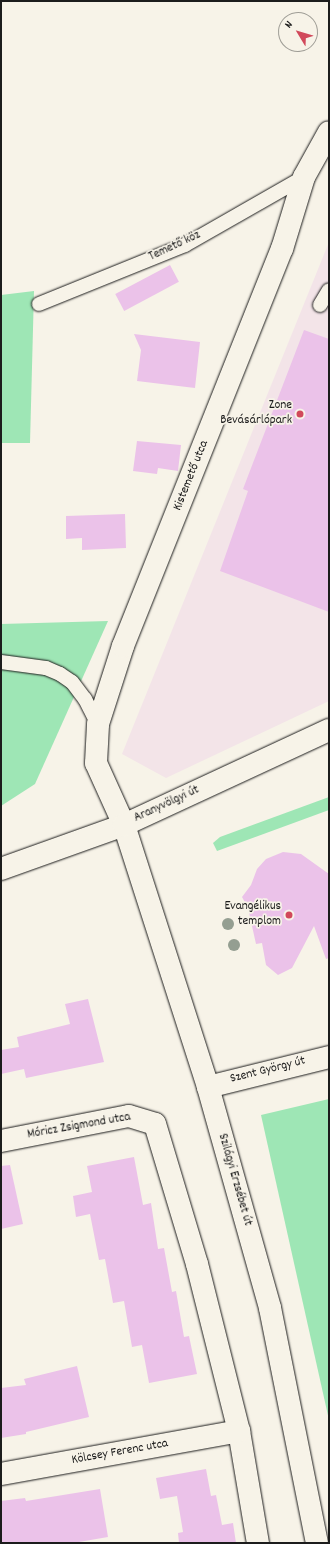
<!DOCTYPE html>
<html>
<head>
<meta charset="utf-8">
<style>
  body { margin:0 }
  #map { position:relative; width:330px; height:1544px; overflow:hidden; background:#f7f3e8; font-family:Dekko,sans-serif }
  div>[style] { position:absolute }
  [style*='--x'] { left:calc(var(--x)*1px); top:calc(var(--y)*1px); width:calc(var(--w)*1px); rotate:calc(var(--a)*1deg) }
  .built>* { inset:0; background:#f3e4e8 }
  .green>* { inset:0; background:#9ee6b5 }
  .building>* { inset:0; background:#ebc2e9; transform-origin:0 0 }
  .roads { filter:drop-shadow(0 0 1px #1c1c1c) drop-shadow(0 0 1px #1c1c1c) }
  .lane>* { height:14px; margin:-7px; padding:0 7px; transform-origin:7px; border-radius:7px; background:#f7f3e8 }
  .street>* { height:22px; margin:-11px; padding:0 11px; transform-origin:11px; border-radius:11px; background:#f7f3e8 }
  .secondary>* { height:22px; margin:-11px; padding:0 11px; transform-origin:11px; border-radius:11px; background:#f7f3e8 }
  .trees>* { width:12px; height:12px; margin:-6px; border-radius:50%; background:#949e91 }
  .dots>* { width:11px; height:11px; translate:-50% -50%; box-sizing:border-box; border:2px solid #f7f3e8; border-radius:50% }
  span { translate:-50% -50%; white-space:nowrap; text-align:center; line-height:1.15; -webkit-text-stroke:3.5px #f7f3e8; paint-order:stroke }
  .street-label { font-size:13px; color:#1c1c1c }
  .poi-label { font-size:13px; color:#1c1c1c }
  .right { translate:-100% -50%; text-align:right }
  .frame { position:absolute; inset:0; border:2px solid #1c1c1c; pointer-events:none }
  .north { position:absolute; left:278px; top:12px; width:40px; height:40px; box-sizing:border-box; background:#f7f3e8; border:1px solid #9f9d96; border-radius:50%; rotate:308deg; font-size:11px; font-weight:700; line-height:16px; text-align:center; color:#1c1c1c }
  .north::after { content:''; display:block; margin:auto; width:14px; height:18px; background:#d1495b; clip-path:polygon(50% 0,100% 100%,50% 72%,0 100%) }
</style>
</head>
<body>
<div id="map">
  <div class="built">
    <div style="clip-path:polygon(329px 242px,329px 701px,166px 778px,122px 754px)"></div>
  </div>
  <div class="green">
    <div style="clip-path:polygon(34px 291px,30px 443px,1px 443px,1px 295px)"></div>
    <div style="clip-path:polygon(108px 621px,35px 784px,1px 806px,1px 624px)"></div>
    <div style="clip-path:polygon(329px 797px,329px 810px,217px 851px,213px 843px,220px 837px)"></div>
    <div style="clip-path:polygon(329px 1099px,329px 1420px,261px 1115px)"></div>
  </div>
  <div class="building">
    <div style="left:170px;top:265px;width:19px;height:62px;rotate:62deg"></div>
    <div style="clip-path:polygon(304px 330px,329px 339px,329px 612px,220px 571px,248px 491px,243px 489px)"></div>
    <div style="clip-path:polygon(134px 334px,200px 342px,195px 388px,137px 381px,141px 350px)"></div>
    <div style="clip-path:polygon(137px 441px,181px 445px,178px 471px,158px 468px,157px 474px,133px 471px)"></div>
    <div style="clip-path:polygon(125px 514px,126px 548px,82px 550px,82px 538px,66px 539px,66px 516px)"></div>
    <div style="clip-path:polygon(283px 852px,301px 854px,329px 874px,329px 958px,326px 959px,314px 926px,292px 968px,278px 975px,266px 965px,262px 943px,256px 944px,248px 908px,242px 897px,251px 885px,257px 869px,266px 859px)"></div>
    <div style="clip-path:polygon(88px 999px,104px 1062px,26px 1078px,24px 1069px,1px 1074px,1px 1050px,19px 1047px,17px 1037px,70px 1024px,65px 1004px)"></div>
    <div style="clip-path:polygon(134px 1157px,143px 1205px,151px 1203px,158px 1249px,164px 1248px,172px 1292px,176px 1291px,184px 1337px,189px 1336px,197px 1374px,149px 1383px,142px 1345px,132px 1347px,124px 1301px,113px 1303px,105px 1259px,99px 1260px,90px 1214px,76px 1217px,73px 1196px,92px 1192px,87px 1166px)"></div>
    <div style="clip-path:polygon(10px 1165px,23px 1224px,1px 1229px,1px 1166px)"></div>
    <div style="clip-path:polygon(77px 1366px,89px 1417px,26px 1432px,26px 1434px,1px 1438px,1px 1388px,26px 1385px,24px 1379px)"></div>
    <div style="clip-path:polygon(206px 1469px,211px 1496px,216px 1495px,222px 1525px,233px 1523px,236px 1543px,179px 1543px,178px 1533px,183px 1532px,177px 1496px,160px 1499px,156px 1478px)"></div>
    <div style="clip-path:polygon(100px 1489px,108px 1537px,73px 1543px,1px 1543px,1px 1501px,25px 1498px,26px 1501px)"></div>
  </div>
  <div class="roads">
    <div class="lane">
      <div style="--x:39;--y:304;--w:157;--a:-22"></div>
      <div style="--x:185;--y:245;--w:137;--a:-29.7"></div>
      <div style="--x:320;--y:305;--w:17;--a:-59"></div>
      <div style="--x:1;--y:662;--w:45;--a:7.6"></div>
      <div style="--x:46;--y:668;--w:15;--a:23"></div>
      <div style="--x:60;--y:674;--w:14;--a:34"></div>
      <div style="--x:72;--y:682;--w:21;--a:53"></div>
      <div style="--x:85;--y:699;--w:28;--a:63"></div>
    </div>
    <div class="street">
      <div style="--x:124;--y:825;--w:68;--a:-114.3"></div>
      <div style="--x:96;--y:763;--w:39;--a:-87"></div>
      <div style="--x:98;--y:724;--w:82;--a:-72.2"></div>
      <div style="--x:123;--y:646;--w:428;--a:-68.2"></div>
      <div style="--x:282;--y:249;--w:75;--a:-73"></div>
      <div style="--x:304;--y:177;--w:51;--a:-60.9"></div>
      <div style="--x:208;--y:1087;--w:125;--a:-13.9"></div>
      <div style="--x:1;--y:1141;--w:130;--a:-11.1"></div>
      <div style="--x:129;--y:1116;--w:27;--a:17"></div>
      <div style="--x:155;--y:1124;--w:146;--a:73.3"></div>
      <div style="--x:197;--y:1264;--w:172;--a:75.9"></div>
      <div style="--x:239;--y:1431;--w:114;--a:80.4"></div>
      <div style="--x:1;--y:1474;--w:242;--a:-10.2"></div>
    </div>
    <div class="secondary">
      <div style="--x:124;--y:825;--w:275;--a:72.2"></div>
      <div style="--x:208;--y:1087;--w:230;--a:74.3"></div>
      <div style="--x:270;--y:1308;--w:240;--a:78.7"></div>
      <div style="--x:1;--y:869;--w:131;--a:-19.7"></div>
      <div style="--x:124;--y:825;--w:226;--a:-24.9"></div>
    </div>
  </div>
  <div class="trees">
    <div style="left:228px;top:924px"></div>
    <div style="left:234px;top:945px"></div>
  </div>
  <div class="dots">
    <div style="left:300px;top:414px;background:#d1495b"></div>
    <div style="left:289px;top:915px;background:#d1495b"></div>
  </div>
  <div class="street-label">
    <span style="left:175px;top:247px;rotate:-25deg">Temető köz</span>
    <span style="left:192px;top:476px;rotate:-68deg">Kistemető utca</span>
    <span style="left:167px;top:805px;rotate:-25deg">Aranyvölgyi út</span>
    <span style="left:268px;top:1071px;rotate:-14deg">Szent György út</span>
    <span style="left:79px;top:1127px;rotate:-10deg">Móricz Zsigmond utca</span>
    <span style="left:234px;top:1180px;rotate:74deg">Szilágyi Erzsébet út</span>
    <span style="left:120px;top:1453px;rotate:-10deg">Kölcsey Ferenc utca</span>
  </div>
  <div class="poi-label">
    <span class="right" style="left:292px;top:414px">Zone<br>Bevásárlópark</span>
    <span class="right" style="left:281px;top:915px">Evangélikus<br>templom</span>
  </div>
  <div class="frame"></div>
  <div class="north">N</div>
</div>
</body>
</html>
